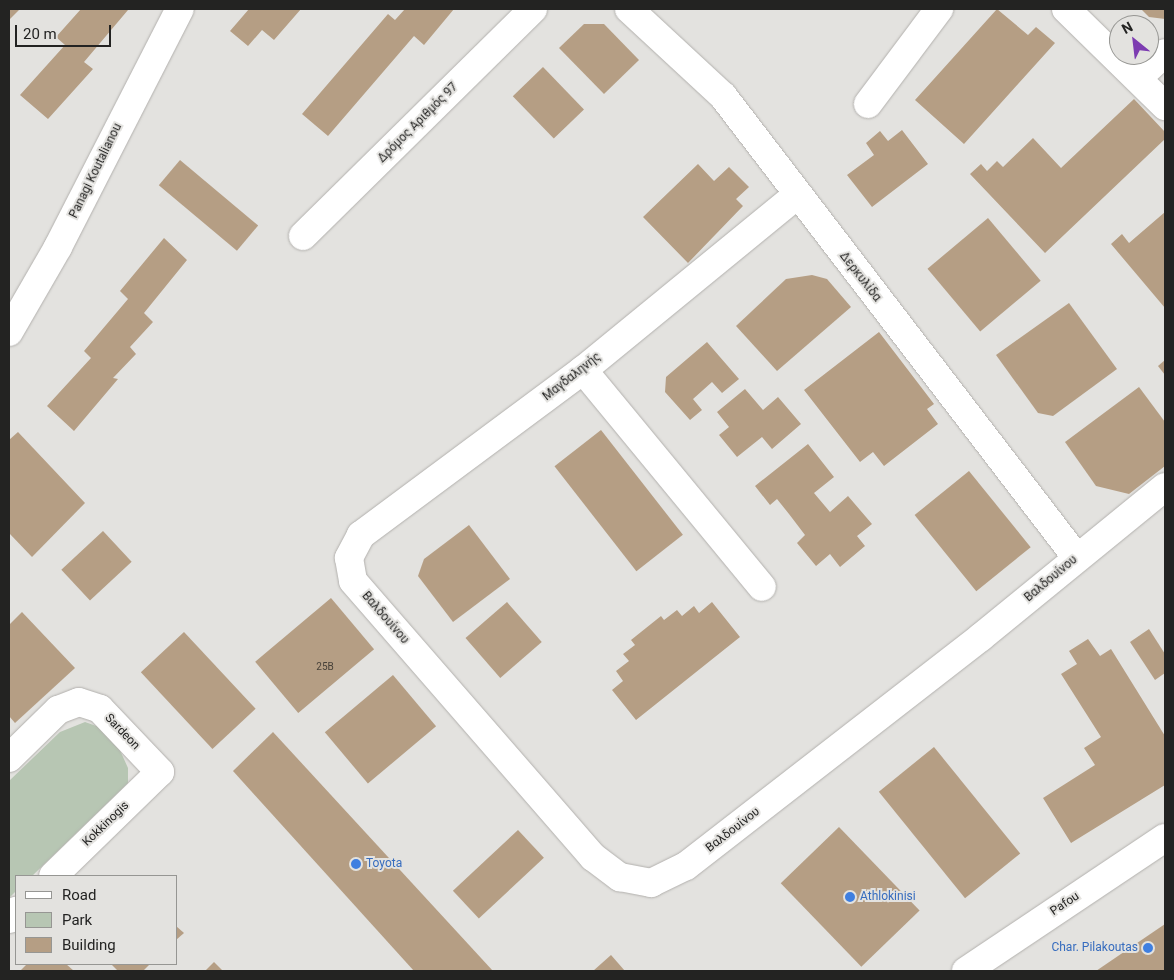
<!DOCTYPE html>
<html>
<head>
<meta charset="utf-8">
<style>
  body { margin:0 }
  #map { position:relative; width:1174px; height:980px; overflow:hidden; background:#e3e2df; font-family:Roboto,sans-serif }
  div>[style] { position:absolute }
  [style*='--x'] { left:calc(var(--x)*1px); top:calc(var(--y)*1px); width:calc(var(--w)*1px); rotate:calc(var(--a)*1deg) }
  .green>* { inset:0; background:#b7c6b3 }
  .building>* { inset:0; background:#b59e84; transform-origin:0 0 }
  .roads { filter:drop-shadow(0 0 1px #b2b0ad) drop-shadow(0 0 1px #b2b0ad) }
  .street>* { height:28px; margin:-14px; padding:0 14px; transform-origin:14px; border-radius:14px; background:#fff }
  .secondary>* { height:28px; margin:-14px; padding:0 14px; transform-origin:14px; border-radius:14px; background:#fff }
  .dots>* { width:14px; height:14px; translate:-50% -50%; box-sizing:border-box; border:2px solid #e3e2df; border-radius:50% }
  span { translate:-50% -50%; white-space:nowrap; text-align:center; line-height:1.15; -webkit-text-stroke:4px #e3e2df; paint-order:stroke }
  .number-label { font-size:10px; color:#48423a }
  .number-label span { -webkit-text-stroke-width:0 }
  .street-label { font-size:12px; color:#232322 }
  .shop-label { font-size:12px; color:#366cbe }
  .left { translate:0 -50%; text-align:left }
  .right { translate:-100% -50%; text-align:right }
  .frame { position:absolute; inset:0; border:10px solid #232322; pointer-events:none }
  .legend { position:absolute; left:15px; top:875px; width:162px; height:90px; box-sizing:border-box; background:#e3e2df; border:1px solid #969693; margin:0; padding:6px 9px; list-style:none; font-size:15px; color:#232322 }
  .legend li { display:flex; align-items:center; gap:10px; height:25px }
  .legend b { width:25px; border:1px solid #969693 }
  .north { position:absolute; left:1109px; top:15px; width:50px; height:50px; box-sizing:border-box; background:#e3e2df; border:1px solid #969693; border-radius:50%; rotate:331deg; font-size:14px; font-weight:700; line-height:20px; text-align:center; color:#232322 }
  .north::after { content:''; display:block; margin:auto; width:18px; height:22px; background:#7d3cb1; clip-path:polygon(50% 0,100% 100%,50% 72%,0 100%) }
  .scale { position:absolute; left:15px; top:25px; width:96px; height:22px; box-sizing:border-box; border:2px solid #232322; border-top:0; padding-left:6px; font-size:15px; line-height:18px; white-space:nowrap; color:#232322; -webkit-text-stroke:4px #e3e2df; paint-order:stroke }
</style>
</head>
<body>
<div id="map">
  <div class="green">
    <div style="clip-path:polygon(85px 722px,99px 727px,119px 748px,128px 768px,128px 783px,32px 876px,16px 876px,16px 891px,9px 898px,9px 781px,60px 732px)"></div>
  </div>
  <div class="building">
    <div style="clip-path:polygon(9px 9px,20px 9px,9px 20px)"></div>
    <div style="clip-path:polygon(81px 9px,128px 10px,84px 62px,93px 69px,48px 119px,20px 95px,65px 45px,56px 37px)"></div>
    <div style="clip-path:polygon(249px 9px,301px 9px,274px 40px,262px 30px,248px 46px,230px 31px)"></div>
    <div style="clip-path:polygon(405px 9px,454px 9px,424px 45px,414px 36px,328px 136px,302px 114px,388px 14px,395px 20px)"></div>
    <div style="clip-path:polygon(997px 9px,1028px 35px,1036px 27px,1055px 43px,964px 144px,915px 100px)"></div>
    <div style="clip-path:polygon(1141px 9px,1165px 9px,1165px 19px,1149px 17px)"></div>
    <div style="clip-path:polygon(584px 24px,604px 24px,639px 60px,604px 94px,559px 48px)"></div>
    <div style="left:543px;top:67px;width:59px;height:42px;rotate:46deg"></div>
    <div style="clip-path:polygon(1134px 99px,1165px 132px,1165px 139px,1045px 253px,970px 174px,981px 164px,987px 171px,997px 161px,1003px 167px,1033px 138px,1061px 168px)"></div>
    <div style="clip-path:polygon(902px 130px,928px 164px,872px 207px,847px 175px,874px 155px,866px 143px,880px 131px,888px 141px)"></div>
    <div style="left:180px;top:160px;width:102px;height:33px;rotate:40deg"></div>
    <div style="clip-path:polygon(698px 164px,714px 181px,729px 167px,749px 187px,736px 199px,743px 206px,688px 263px,643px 217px)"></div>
    <div style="clip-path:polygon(1165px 212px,1165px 308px,1111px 244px,1122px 234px,1129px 243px)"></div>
    <div style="left:988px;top:218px;width:82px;height:79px;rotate:50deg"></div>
    <div style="clip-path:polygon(164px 238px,187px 260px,144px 313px,153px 322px,130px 347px,136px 354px,113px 378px,118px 379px,74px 431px,47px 406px,91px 358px,84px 351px,128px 299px,120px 291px)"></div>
    <div style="clip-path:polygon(812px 275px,827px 279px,851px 307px,777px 371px,736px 326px,786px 279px)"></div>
    <div style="clip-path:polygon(1069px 303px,1117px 369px,1053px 416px,1038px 413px,996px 355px)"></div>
    <div style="clip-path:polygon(879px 332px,934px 404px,927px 409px,938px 424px,884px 466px,873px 452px,860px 462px,804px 390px)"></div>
    <div style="clip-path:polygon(707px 342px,739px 379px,722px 393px,712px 382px,693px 399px,702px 410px,690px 420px,665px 392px,666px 377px)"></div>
    <div style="clip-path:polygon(1165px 360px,1165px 375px,1158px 366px)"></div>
    <div style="clip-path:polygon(1139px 387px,1165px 422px,1165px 466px,1129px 494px,1096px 486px,1065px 442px)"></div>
    <div style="clip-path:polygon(745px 389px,763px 410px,778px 397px,801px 424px,772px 449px,762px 437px,737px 457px,719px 435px,729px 427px,717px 412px)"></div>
    <div style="left:601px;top:430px;width:133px;height:59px;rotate:52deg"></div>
    <div style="clip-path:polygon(18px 432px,85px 503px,32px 557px,9px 533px,9px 440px)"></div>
    <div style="clip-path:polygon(808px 444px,834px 477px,814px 493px,830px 512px,848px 496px,872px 524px,857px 536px,865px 546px,840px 567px,830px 554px,816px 566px,797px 543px,805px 535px,789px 514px,777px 499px,770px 505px,755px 486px)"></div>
    <div style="left:969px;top:471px;width:98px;height:70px;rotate:51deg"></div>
    <div style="clip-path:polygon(469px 525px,510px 579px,453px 622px,418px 576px,424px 559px)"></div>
    <div style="left:103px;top:531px;width:42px;height:57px;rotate:47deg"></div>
    <div style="left:331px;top:598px;width:67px;height:99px;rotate:50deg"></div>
    <div style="left:507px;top:602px;width:53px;height:55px;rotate:49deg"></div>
    <div style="clip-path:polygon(712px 602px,740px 637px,636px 720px,612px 690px,623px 681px,616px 671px,629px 661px,623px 654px,635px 645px,631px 640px,661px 616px,664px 620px,677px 610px,682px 616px,694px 606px,699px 613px)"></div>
    <div style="clip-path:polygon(22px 612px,75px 668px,15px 723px,9px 716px,9px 625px)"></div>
    <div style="clip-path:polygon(1149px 629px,1165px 654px,1165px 673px,1155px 680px,1130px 642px)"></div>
    <div style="left:184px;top:632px;width:105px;height:59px;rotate:47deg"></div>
    <div style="clip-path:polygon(1088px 639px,1100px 656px,1111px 649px,1165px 736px,1165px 785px,1071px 843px,1043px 798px,1095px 765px,1084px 748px,1101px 737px,1061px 674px,1077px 664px,1069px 651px)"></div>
    <div style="left:393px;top:675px;width:67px;height:89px;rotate:50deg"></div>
    <div style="clip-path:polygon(273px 732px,493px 971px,414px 971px,233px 771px)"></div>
    <div style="left:934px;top:747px;width:137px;height:71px;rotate:51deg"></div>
    <div style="left:839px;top:827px;width:116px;height:81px;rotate:46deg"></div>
    <div style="left:518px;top:830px;width:38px;height:89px;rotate:47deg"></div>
    <div style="clip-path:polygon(1165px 924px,1165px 971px,1096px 971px)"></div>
    <div style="clip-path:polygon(176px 926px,184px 933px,176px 940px)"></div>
    <div style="clip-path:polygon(611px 955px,625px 971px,593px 971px)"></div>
    <div style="clip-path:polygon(214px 962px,223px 971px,205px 971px)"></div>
    <div style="clip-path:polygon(27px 964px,66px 964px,74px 971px,20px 971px)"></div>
    <div style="clip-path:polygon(111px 964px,150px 964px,143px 971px,118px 971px)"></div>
  </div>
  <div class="roads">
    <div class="street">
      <div style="--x:629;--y:9;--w:128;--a:42.8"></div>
      <div style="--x:723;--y:96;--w:582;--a:52.54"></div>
      <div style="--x:1066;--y:9;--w:139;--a:44.4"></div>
      <div style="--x:1139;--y:77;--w:35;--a:-43"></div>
      <div style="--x:868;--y:104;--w:119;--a:-53.2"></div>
      <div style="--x:797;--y:195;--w:276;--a:140.7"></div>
      <div style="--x:583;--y:370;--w:277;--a:143.4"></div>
      <div style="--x:361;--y:535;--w:26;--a:118"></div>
      <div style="--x:349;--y:558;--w:23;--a:80"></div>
      <div style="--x:353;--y:581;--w:366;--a:49"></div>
      <div style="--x:593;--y:857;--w:34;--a:37"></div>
      <div style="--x:620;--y:877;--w:32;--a:11"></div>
      <div style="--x:651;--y:883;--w:39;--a:-26"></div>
      <div style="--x:686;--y:866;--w:373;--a:-37.8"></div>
      <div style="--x:981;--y:637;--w:237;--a:-39.2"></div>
      <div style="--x:303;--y:236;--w:323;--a:-44.6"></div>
      <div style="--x:9;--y:332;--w:98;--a:-60"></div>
      <div style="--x:58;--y:247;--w:267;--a:-62.9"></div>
      <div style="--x:583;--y:370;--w:281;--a:50.5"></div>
      <div style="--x:9;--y:758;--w:69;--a:-44.4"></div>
      <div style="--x:58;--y:710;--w:22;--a:-21"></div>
      <div style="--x:79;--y:702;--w:22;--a:18"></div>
      <div style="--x:100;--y:709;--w:87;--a:46.4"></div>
      <div style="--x:160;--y:772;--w:149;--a:135.8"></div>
      <div style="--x:9;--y:919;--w:11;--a:-49"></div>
    </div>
    <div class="secondary">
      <div style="--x:966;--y:971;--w:239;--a:-33.8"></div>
    </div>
  </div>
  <div class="dots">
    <div style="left:356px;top:864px;background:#3f7fe0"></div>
    <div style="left:850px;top:897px;background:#3f7fe0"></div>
    <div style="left:1148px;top:948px;background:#3f7fe0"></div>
  </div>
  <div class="number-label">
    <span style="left:325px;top:667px">25B</span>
  </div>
  <div class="street-label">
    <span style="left:418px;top:123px;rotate:-45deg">Δρόμος Αριθμός 97</span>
    <span style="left:96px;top:171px;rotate:-64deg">Panagi Koutalianou</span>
    <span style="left:860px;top:277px;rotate:52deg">Δερκυλίδα</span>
    <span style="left:572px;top:377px;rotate:-38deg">Μαγδαληνής</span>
    <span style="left:1051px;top:579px;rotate:-40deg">Βαλδουίνου</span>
    <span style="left:385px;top:618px;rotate:49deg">Βαλδουίνου</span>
    <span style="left:122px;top:732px;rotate:46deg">Sardeon</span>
    <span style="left:106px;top:824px;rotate:-44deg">Kokkinogis</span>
    <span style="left:733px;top:830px;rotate:-38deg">Βαλδουίνου</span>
    <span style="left:1065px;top:904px;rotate:-34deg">Pafou</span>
  </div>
  <div class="shop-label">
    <span class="left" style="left:366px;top:864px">Toyota</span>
    <span class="left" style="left:860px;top:897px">Athlokinisi</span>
    <span class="right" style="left:1138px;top:948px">Char. Pilakoutas</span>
  </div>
  <div class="frame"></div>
  <ul class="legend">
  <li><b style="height:6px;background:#fff"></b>Road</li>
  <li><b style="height:14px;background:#b7c6b3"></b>Park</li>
  <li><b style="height:14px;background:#b59e84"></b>Building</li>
  </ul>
  <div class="north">N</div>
  <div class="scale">20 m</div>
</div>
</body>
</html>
